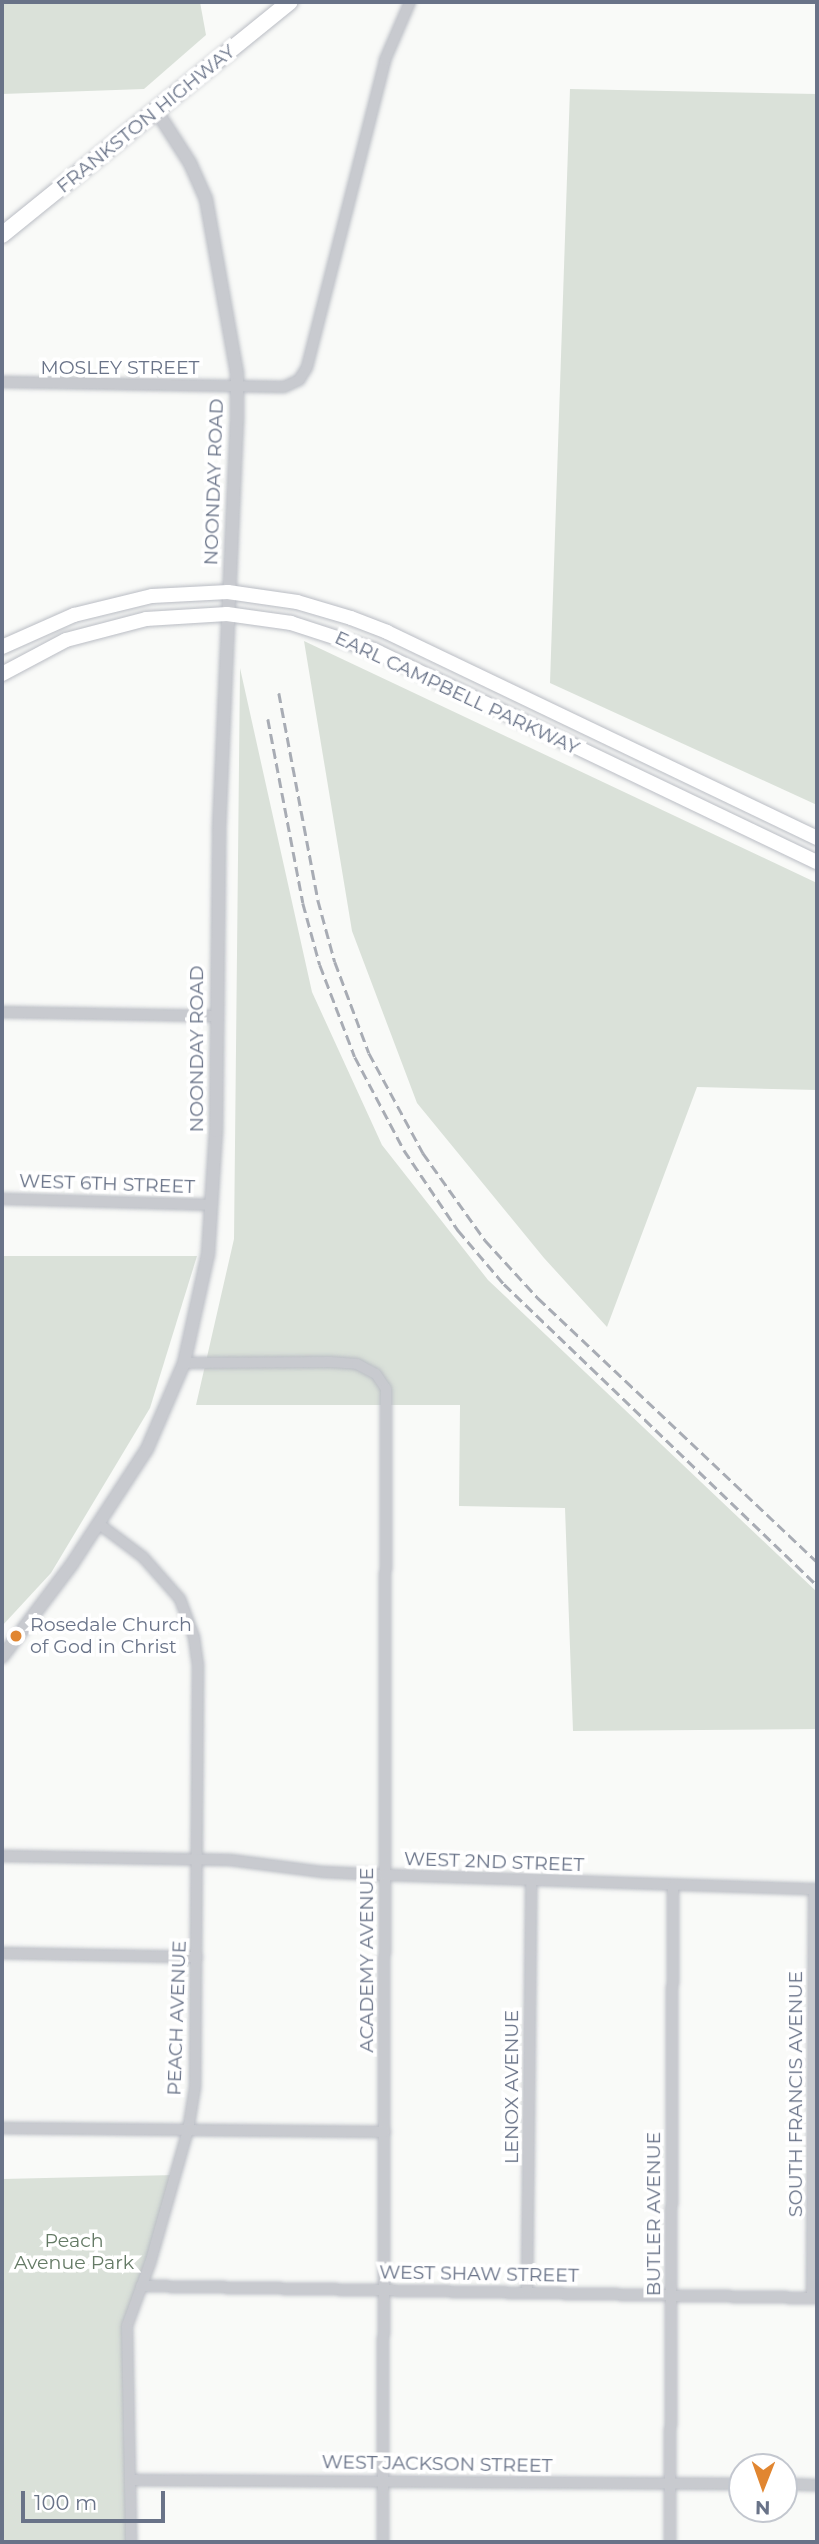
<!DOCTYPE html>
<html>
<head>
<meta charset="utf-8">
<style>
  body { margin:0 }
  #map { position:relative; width:819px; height:2544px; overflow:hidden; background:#f9faf8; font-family:Montserrat,sans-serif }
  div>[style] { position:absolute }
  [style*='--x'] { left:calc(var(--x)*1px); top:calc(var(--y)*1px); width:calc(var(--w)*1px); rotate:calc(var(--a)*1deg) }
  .green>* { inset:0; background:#dae1d9 }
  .roads { filter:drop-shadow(0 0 2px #babdc4) drop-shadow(0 0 2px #babdc4) }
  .minor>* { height:10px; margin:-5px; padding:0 5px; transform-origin:5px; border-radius:5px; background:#c8cacf }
  .tertiary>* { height:12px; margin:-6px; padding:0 6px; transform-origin:6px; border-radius:6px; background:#c8cacf }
  .secondary>* { height:14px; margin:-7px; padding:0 7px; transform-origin:7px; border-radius:7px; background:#fff }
  .primary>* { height:16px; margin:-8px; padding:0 8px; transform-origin:8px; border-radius:8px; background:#fff }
  .rail>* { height:2.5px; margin-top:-1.25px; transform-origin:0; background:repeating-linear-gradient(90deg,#a8acb4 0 10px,transparent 0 15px) }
  .dots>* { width:19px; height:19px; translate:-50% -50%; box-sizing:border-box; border:4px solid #fff; border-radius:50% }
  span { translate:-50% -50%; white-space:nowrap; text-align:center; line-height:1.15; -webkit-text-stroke:7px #fff; paint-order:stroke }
  .street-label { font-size:19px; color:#697388 }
  .poi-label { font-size:19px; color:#697388 }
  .left { translate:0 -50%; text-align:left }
  .park-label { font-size:19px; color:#647a65 }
  .frame { position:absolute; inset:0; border:4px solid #697388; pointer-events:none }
  .north { position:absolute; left:728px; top:2453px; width:70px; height:70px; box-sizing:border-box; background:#fff; border:2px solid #c3c7cf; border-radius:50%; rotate:181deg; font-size:19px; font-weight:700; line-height:28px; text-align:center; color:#697388 }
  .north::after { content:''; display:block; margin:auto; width:24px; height:32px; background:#e18631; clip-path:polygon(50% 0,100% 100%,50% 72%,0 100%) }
  .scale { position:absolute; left:21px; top:2491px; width:144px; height:32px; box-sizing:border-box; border:4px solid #697388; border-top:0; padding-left:9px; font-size:21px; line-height:24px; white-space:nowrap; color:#697388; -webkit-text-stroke:5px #fff; paint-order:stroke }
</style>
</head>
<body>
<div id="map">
  <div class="green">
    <div style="clip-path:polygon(2px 2px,200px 2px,206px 35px,144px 89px,2px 94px)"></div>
    <div style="clip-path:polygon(570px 89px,817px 94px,817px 805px,550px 683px)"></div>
    <div style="clip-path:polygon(304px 641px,817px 883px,817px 1090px,697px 1087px,607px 1327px,544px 1258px,417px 1103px,352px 931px)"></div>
    <div style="clip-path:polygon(240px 668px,312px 992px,382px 1145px,488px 1280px,817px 1592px,817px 1729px,573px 1731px,565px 1508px,459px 1506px,460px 1405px,196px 1405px,234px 1239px)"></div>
    <div style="clip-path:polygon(2px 1256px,197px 1256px,150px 1408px,51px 1573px,2px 1626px)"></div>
    <div style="clip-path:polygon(175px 2175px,130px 2310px,131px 2542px,2px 2542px,2px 2179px)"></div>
  </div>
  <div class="roads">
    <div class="minor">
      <div style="--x:2;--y:382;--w:282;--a:1"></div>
      <div style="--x:284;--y:387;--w:17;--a:-25"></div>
      <div style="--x:299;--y:380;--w:15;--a:-58"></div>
      <div style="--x:307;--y:367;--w:317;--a:-75.7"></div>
      <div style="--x:385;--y:60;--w:63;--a:-66.7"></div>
      <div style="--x:2;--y:1012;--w:216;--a:1.1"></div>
      <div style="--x:2;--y:1199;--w:209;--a:1.6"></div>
      <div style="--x:184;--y:1363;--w:146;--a:-0.4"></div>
      <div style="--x:330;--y:1362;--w:27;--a:4"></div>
      <div style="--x:357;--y:1364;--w:21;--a:28"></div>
      <div style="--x:376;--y:1374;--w:18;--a:56"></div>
      <div style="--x:386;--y:1389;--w:1153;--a:90.15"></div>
      <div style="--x:99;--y:1524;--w:55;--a:36.9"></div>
      <div style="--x:143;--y:1557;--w:56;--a:48.6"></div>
      <div style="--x:180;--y:1599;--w:40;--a:69.8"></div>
      <div style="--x:194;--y:1637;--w:28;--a:82"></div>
      <div style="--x:198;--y:1665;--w:422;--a:90.4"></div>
      <div style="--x:195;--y:2087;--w:44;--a:99.2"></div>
      <div style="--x:188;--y:2130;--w:138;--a:105.9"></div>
      <div style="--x:150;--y:2263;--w:67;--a:110.1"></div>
      <div style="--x:127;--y:2326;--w:216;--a:88.9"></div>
      <div style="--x:2;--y:1856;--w:228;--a:1"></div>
      <div style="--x:230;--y:1860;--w:94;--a:7.4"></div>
      <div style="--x:323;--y:1872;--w:62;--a:2.8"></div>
      <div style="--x:385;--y:1875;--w:432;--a:1.9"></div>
      <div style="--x:2;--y:1953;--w:195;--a:1.2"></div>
      <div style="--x:2;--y:2128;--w:383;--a:0.6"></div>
      <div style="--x:141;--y:2286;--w:676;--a:1.02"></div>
      <div style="--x:527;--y:2292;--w:410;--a:-89.4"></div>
      <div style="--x:812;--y:2298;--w:409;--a:-89.7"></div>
      <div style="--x:132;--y:2480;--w:610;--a:0.38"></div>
      <div style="--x:784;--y:2484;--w:33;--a:2"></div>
      <div style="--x:670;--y:2542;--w:655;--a:-89.74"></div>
    </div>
    <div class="tertiary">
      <div style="--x:2;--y:1657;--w:116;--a:-53"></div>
      <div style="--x:72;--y:1564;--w:137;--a:-56.9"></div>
      <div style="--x:147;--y:1449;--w:94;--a:-66.7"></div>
      <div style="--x:184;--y:1363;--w:112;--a:-77.6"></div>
      <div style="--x:208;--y:1254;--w:123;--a:-86.3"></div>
      <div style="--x:216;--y:1131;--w:301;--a:-89.4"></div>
      <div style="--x:219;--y:830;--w:409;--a:-87.5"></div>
      <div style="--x:237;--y:421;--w:48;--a:-90"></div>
      <div style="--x:237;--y:373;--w:177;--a:-100.1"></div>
      <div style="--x:206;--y:199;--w:39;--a:-114"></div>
      <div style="--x:190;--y:163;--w:63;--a:-122.7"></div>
    </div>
    <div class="secondary">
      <div style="--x:2;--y:647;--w:79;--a:-24"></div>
      <div style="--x:74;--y:615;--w:80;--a:-13.7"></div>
      <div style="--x:152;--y:596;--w:76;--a:-3"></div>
      <div style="--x:228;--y:592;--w:70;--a:8.2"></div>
      <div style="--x:297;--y:602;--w:56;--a:16.5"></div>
      <div style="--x:351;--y:618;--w:39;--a:21"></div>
      <div style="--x:387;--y:632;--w:477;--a:25.6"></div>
      <div style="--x:2;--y:674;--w:72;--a:-28"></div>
      <div style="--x:66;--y:640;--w:83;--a:-14.7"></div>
      <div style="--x:146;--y:619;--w:81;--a:-3.5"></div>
      <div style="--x:227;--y:614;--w:65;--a:8"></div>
      <div style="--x:291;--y:623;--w:87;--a:18"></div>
      <div style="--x:374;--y:650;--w:491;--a:25.6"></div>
    </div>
    <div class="primary">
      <div style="--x:2;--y:235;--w:370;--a:-39"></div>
    </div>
  </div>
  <div class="rail">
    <div style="--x:279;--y:693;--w:211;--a:79.3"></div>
    <div style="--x:318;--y:900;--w:64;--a:74.7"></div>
    <div style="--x:335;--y:962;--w:97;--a:69.5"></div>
    <div style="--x:369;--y:1053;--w:114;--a:61.6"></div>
    <div style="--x:423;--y:1153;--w:107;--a:54.5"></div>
    <div style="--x:485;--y:1240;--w:79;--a:47.6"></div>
    <div style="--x:538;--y:1298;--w:384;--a:43.4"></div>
    <div style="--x:268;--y:719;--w:187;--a:79.2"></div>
    <div style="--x:303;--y:903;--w:64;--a:74.7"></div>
    <div style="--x:320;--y:965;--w:98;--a:69.2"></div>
    <div style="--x:355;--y:1057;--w:105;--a:62.2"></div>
    <div style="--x:404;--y:1150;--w:97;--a:56"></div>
    <div style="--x:458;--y:1230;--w:71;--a:49.6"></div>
    <div style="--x:504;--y:1284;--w:434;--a:43.9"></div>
  </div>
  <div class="dots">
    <div style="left:16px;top:1636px;background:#e18631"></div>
  </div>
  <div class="street-label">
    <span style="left:146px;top:119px;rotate:-39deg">FRANKSTON HIGHWAY</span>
    <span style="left:120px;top:368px">MOSLEY STREET</span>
    <span style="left:214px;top:482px;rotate:-88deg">NOONDAY ROAD</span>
    <span style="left:457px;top:693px;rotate:25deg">EARL CAMPBELL PARKWAY</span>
    <span style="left:197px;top:1049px;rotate:-90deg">NOONDAY ROAD</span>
    <span style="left:107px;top:1184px;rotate:2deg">WEST 6TH STREET</span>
    <span style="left:494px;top:1862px;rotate:2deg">WEST 2ND STREET</span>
    <span style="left:367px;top:1960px;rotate:-90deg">ACADEMY AVENUE</span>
    <span style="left:177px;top:2018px;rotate:-88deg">PEACH AVENUE</span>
    <span style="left:512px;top:2087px;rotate:-90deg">LENOX AVENUE</span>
    <span style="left:796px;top:2094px;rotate:-90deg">SOUTH FRANCIS AVENUE</span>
    <span style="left:654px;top:2214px;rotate:-90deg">BUTLER AVENUE</span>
    <span style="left:479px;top:2274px;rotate:1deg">WEST SHAW STREET</span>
    <span style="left:437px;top:2464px;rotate:1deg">WEST JACKSON STREET</span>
  </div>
  <div class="poi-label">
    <span class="left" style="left:30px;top:1636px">Rosedale Church<br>of God in Christ</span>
  </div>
  <div class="park-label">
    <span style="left:74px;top:2252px">Peach<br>Avenue Park</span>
  </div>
  <div class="frame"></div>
  <div class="north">N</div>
  <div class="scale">100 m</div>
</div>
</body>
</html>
